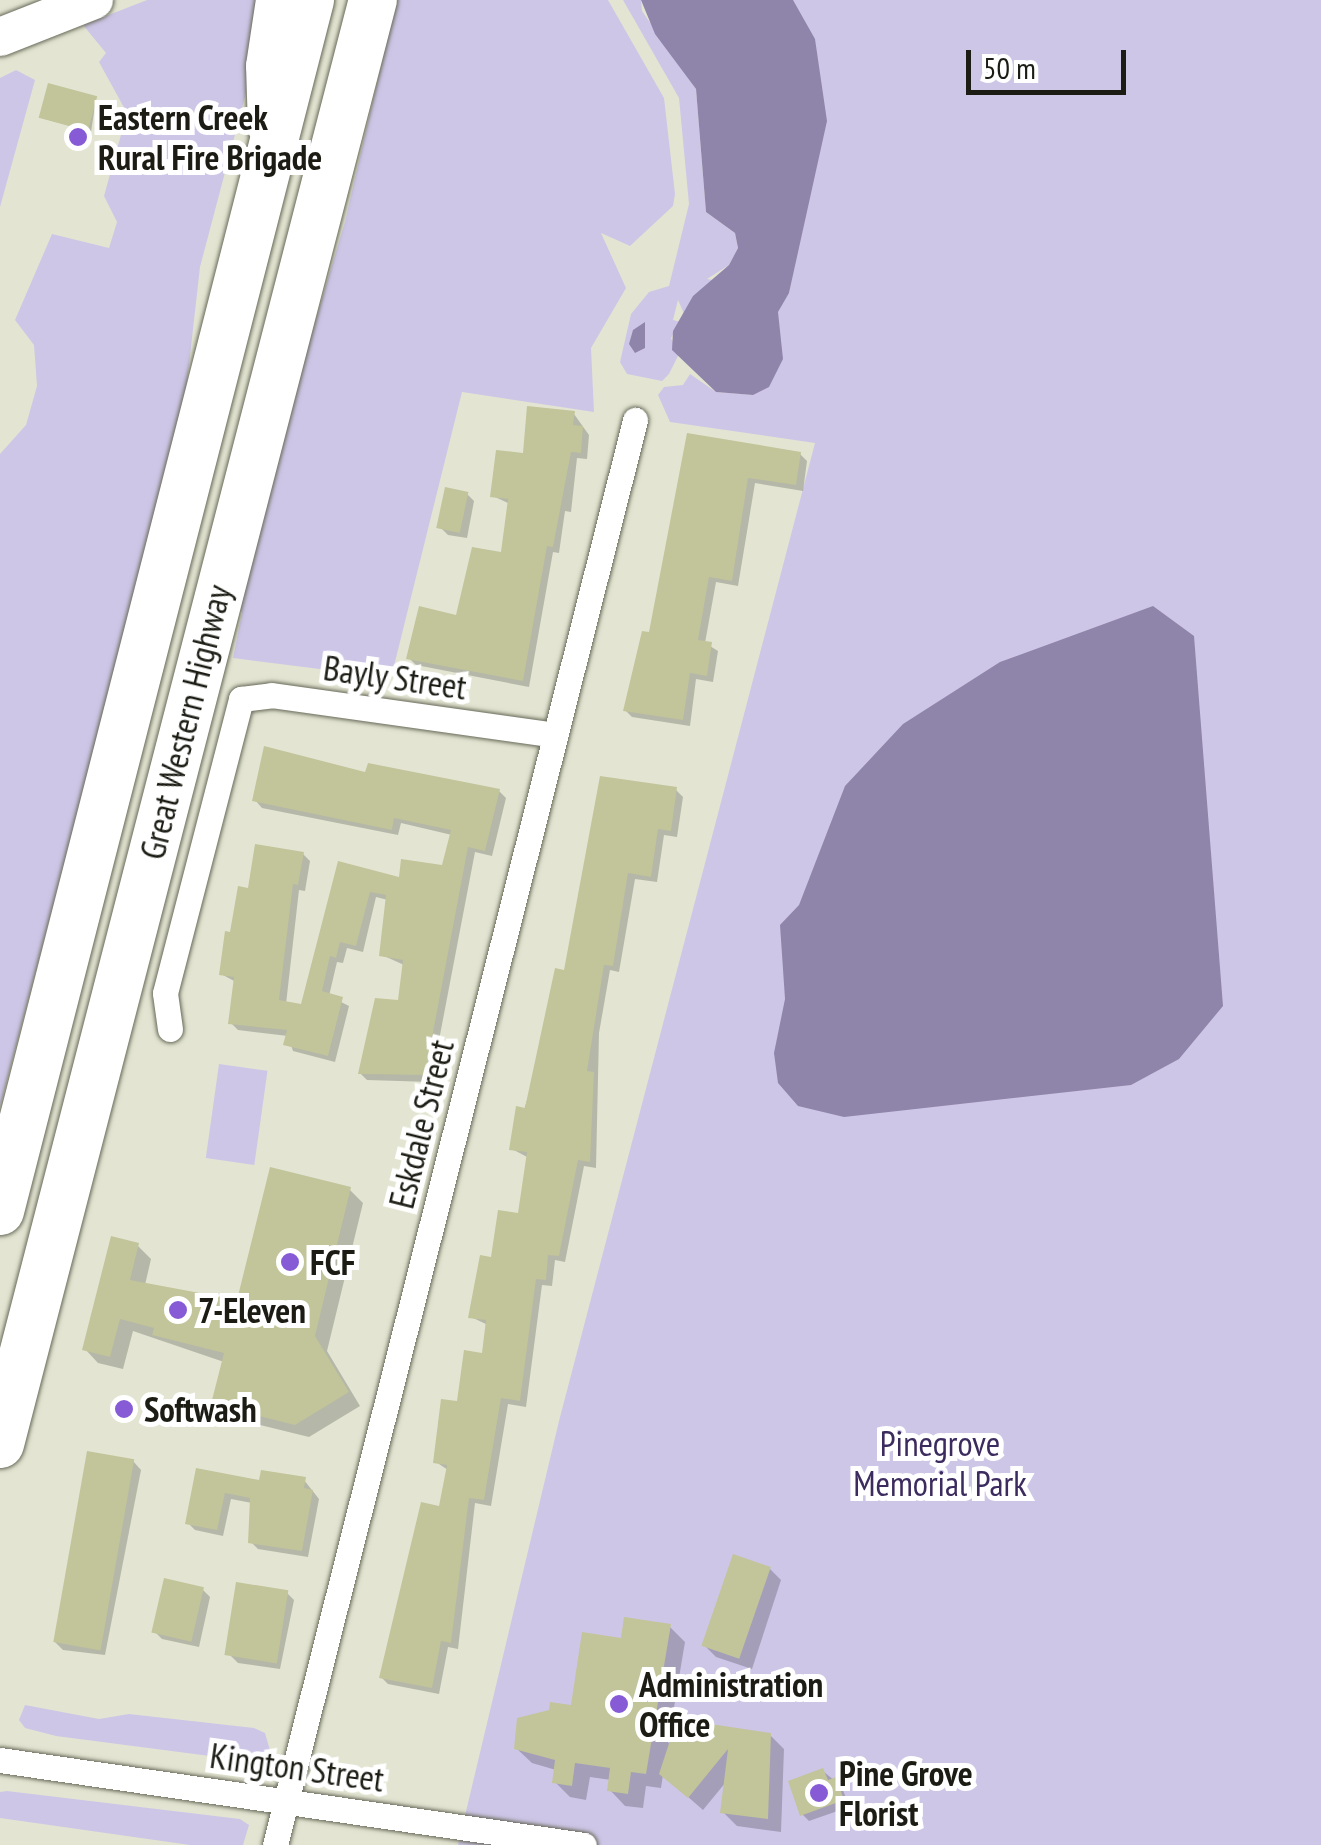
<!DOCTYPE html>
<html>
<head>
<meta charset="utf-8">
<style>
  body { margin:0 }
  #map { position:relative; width:1321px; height:1845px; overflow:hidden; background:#e3e5d2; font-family:"PT Sans Narrow",sans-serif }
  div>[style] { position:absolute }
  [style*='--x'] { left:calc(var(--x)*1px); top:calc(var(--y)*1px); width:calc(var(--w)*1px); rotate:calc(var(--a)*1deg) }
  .green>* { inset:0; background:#cec6e7; transform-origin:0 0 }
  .water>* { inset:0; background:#8f85ab }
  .shadow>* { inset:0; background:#0003 }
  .building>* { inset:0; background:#c2c49a; transform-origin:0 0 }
  .roads { filter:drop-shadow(0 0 2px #686959) drop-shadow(0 0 2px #686959) }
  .street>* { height:25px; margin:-12.5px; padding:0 12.5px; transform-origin:12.5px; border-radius:12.5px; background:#fff }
  .secondary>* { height:38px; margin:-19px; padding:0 19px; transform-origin:19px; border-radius:19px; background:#fff }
  .highway>* { height:48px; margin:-24px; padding:0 24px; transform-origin:24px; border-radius:24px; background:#fff }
  .dots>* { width:28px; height:28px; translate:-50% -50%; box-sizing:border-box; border:5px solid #fff; border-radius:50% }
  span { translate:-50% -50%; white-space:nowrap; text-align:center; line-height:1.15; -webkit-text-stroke:10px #fff; paint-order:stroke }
  .poi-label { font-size:35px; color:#1c1c15; font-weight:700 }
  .left { translate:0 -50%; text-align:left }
  .street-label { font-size:35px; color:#1c1c15 }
  .park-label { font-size:35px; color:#3c2b5e }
  .scale { position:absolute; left:966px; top:50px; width:160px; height:45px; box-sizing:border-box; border:5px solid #1c1c15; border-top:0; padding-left:12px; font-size:30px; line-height:35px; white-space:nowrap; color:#1c1c15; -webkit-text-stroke:8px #fff; paint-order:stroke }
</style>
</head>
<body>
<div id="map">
  <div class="green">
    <div style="clip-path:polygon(147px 0,258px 0,268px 10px,200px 267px,184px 409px,0 1107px,0 454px,26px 425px,37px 386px,34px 345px,15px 320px,52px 234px,109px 248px,117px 222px,104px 196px,127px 113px,99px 62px,106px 53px,83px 25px)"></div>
    <div style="clip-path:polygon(396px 0,608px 0,664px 98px,675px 194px,673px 206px,630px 246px,601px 233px,626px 288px,591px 348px,594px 412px,462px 392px,391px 678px,233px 658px,242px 613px,234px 592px,345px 222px)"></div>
    <div style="clip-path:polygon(623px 0,641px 0,642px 11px,696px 89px,706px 212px,735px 233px,738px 248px,729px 265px,707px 279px,789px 293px,808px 194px,752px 0,1321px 0,1321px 1845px,458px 1845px,559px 1421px,815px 443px,670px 422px,658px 395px,664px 387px,683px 385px,690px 374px,716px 392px,753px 395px,689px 325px,678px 300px,673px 320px,681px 322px,671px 338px,679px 354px,669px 374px,662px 381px,627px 374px,620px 362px,631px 314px,649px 292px,669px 286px,689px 204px,679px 98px)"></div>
    <div style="clip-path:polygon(16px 70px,35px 80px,0 207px,0 78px)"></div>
    <div style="left:219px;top:1064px;width:49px;height:95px;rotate:8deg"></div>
    <div style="clip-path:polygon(25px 1705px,99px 1719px,129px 1714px,254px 1728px,265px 1733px,271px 1754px,264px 1763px,56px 1736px,25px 1728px,19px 1720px)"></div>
    <div style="clip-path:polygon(7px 1791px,240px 1819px,249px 1825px,243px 1845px,190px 1845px,0 1818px,0 1792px)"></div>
  </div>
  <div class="water">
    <div style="clip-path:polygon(641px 0,793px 0,815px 39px,827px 121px,789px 293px,778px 312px,783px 359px,769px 387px,753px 395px,716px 392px,672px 350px,673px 331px,693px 296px,729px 265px,738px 248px,735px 233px,706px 212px,696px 89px,655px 34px)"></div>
    <div style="clip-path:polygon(645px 322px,645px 348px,635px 353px,629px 344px,633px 330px)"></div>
    <div style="clip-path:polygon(1153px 606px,1194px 636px,1223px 1006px,1179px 1059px,1131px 1085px,844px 1117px,798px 1106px,778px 1083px,774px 1053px,785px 999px,780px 925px,799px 905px,845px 786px,903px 724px,1000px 662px)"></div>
  </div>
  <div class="shadow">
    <div style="clip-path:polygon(96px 99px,91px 132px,42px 118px)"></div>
    <div style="clip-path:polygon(574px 414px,589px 435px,587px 459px,577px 458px,571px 512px,565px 511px,559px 553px,553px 552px,529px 687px,416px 665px,409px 658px,458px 618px,503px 554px,510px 504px,493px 496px,525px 456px)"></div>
    <div style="clip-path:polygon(689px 435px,800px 454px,807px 461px,803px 491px,755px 483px,738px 586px,716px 582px,705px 643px,718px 651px,713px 682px,696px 679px,690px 726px,632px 717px,625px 710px,651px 635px)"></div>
    <div style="clip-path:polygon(467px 494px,474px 501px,467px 538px,448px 535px,441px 528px)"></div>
    <div style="clip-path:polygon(367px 775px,499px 791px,506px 798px,492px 856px,475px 852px,431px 1082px,367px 1080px,360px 1073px,400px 1003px,404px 965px,382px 955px,388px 900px,376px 897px,363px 952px,347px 948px,343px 963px,337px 962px,329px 996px,349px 1006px,335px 1062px,293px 1051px,288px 1036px,238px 1030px,231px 1023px,236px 982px,221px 974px,250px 891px,303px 854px,310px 861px,305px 891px,299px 890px,286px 1004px,303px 1007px,340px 864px,401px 880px,444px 868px,452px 835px,401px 823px,398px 835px,262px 808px,255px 800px)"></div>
    <div style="clip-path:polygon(676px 790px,683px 797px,677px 837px,664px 835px,657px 882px,635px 879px,619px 972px,610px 970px,599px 1033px,596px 1168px,584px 1166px,565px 1262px,555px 1260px,552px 1286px,542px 1285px,526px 1407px,508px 1404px,491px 1506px,475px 1503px,458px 1649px,448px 1647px,439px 1694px,388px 1684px,381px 1677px,441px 1508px,448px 1470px,436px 1462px,484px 1355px,488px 1325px,471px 1317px,493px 1259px,520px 1216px,529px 1158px,512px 1149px,566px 973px)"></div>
    <div style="clip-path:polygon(350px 1190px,363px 1203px,327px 1351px,360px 1406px,309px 1437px,228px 1417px,214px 1403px,224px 1362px,133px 1331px,123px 1369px,98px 1363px,85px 1349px,138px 1246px,151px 1259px,145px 1285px,239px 1303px)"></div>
    <div style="clip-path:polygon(133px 1461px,141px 1470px,105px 1655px,63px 1650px,54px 1641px)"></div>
    <div style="clip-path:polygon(198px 1471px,261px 1483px,304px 1480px,319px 1499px,308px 1557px,258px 1549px,251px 1542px,252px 1503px,231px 1499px,223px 1536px,195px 1530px,188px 1523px)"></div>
    <div style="clip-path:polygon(770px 1569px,781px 1580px,752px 1669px,716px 1657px,704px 1645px)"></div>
    <div style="clip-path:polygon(203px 1590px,210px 1597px,199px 1647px,162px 1639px,155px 1632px)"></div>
    <div style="clip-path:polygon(287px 1593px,294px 1600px,280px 1669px,238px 1663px,231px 1656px)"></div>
    <div style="clip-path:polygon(670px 1627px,685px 1642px,668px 1743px,770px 1735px,784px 1749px,781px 1832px,737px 1826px,723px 1812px,726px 1782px,703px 1810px,663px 1775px,661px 1788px,646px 1786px,643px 1808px,625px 1806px,610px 1790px,611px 1780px,590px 1777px,586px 1800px,570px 1797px,555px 1782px,556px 1770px,532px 1763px,516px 1748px,573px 1707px,623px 1641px)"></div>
    <div style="clip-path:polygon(823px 1771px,842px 1787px,849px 1807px,809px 1821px,802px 1814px)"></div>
  </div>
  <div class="building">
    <div style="left:48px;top:83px;width:51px;height:36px;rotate:15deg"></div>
    <div style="clip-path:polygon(527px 406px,575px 411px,573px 425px,583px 426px,581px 453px,571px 452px,553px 547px,547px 546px,523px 681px,406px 659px,419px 606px,456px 615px,472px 547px,501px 552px,508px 499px,490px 497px,496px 450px,523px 453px)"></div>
    <div style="clip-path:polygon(687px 433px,801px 452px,796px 485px,748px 478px,732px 581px,709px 577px,698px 640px,712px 642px,707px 676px,690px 673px,683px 720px,623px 711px,642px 631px,649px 632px)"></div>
    <div style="left:445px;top:487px;width:24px;height:42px;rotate:12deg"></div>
    <div style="clip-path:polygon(264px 746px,365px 772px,368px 763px,500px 789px,485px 851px,468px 847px,425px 1075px,358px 1074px,375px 998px,398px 1000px,403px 960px,379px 956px,386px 895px,370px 892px,356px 946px,340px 942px,336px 958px,330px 956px,322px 991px,343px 997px,328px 1056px,283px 1045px,287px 1030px,228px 1024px,234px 977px,219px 975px,225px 931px,230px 932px,238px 886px,248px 888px,255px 844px,304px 852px,298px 885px,293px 884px,279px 1000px,301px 1004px,338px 861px,399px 877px,401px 859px,442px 865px,451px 830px,394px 818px,392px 830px,252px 801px)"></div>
    <div style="clip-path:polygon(600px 776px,677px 787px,671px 831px,658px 829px,651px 877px,628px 873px,613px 966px,604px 965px,587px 1071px,594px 1072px,590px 1162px,578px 1160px,559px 1256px,548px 1255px,546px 1280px,536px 1279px,520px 1401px,501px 1398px,484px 1500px,469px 1498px,451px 1643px,441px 1641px,432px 1688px,379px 1678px,421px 1502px,439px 1506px,447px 1465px,433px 1463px,441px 1399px,457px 1401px,464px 1350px,482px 1353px,486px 1320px,468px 1318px,480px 1255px,491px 1257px,498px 1210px,518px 1213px,527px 1152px,509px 1150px,516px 1106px,525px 1108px,555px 968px,564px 970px)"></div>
    <div style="clip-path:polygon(270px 1167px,351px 1187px,315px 1336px,349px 1392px,295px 1425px,211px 1404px,224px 1353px,152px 1335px,154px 1328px,120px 1319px,110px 1357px,82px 1350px,111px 1236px,139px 1243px,130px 1280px,237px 1300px)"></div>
    <div style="left:87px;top:1451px;width:48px;height:194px;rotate:10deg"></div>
    <div style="clip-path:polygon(196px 1468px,259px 1480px,261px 1470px,306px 1477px,304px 1488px,313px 1490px,302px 1551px,248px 1543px,250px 1498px,225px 1493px,217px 1530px,185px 1524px)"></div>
    <div style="left:733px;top:1554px;width:40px;height:97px;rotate:19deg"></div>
    <div style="left:164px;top:1578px;width:41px;height:56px;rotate:13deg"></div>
    <div style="left:236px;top:1582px;width:53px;height:74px;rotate:9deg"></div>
    <div style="clip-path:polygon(624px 1617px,671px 1624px,646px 1774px,631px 1772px,628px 1794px,607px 1791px,610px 1768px,575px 1763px,572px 1786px,552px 1783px,555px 1760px,514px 1749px,517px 1718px,549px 1710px,550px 1702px,571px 1705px,582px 1632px,621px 1638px)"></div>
    <div style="clip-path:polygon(677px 1719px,771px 1733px,768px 1819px,720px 1813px,728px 1749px,688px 1798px,659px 1774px)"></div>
    <div style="clip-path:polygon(823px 1768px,828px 1780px,836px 1777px,844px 1800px,800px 1816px,788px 1781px)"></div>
  </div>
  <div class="roads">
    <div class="street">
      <div style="--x:170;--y:1029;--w:36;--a:-98"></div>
      <div style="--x:165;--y:993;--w:304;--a:-75.5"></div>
      <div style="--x:241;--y:699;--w:31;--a:-7"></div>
      <div style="--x:272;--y:695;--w:286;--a:8"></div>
      <div style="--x:0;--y:1760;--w:590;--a:8.28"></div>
      <div style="--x:275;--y:1845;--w:1470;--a:-75.82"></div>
    </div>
    <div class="secondary">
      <div style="--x:0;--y:37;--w:101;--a:-21.5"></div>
      <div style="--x:267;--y:128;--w:62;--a:-91.8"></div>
      <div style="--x:265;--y:66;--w:67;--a:-81.4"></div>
    </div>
    <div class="highway">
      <div style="--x:0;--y:1211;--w:1250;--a:-75.64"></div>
      <div style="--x:0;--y:1444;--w:1491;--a:-75.52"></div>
    </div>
  </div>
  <div class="dots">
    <div style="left:78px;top:137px;background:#865bd5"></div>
    <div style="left:290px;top:1262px;background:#865bd5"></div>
    <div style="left:178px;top:1310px;background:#865bd5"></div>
    <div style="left:124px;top:1409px;background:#865bd5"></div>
    <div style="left:619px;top:1704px;background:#865bd5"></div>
    <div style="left:819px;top:1793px;background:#865bd5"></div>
  </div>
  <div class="poi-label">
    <span class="left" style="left:98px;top:137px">Eastern Creek<br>Rural Fire Brigade</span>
    <span class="left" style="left:310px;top:1262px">FCF</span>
    <span class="left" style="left:198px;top:1310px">7-Eleven</span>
    <span class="left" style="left:144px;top:1409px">Softwash</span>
    <span class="left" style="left:639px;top:1704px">Administration<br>Office</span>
    <span class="left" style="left:839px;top:1793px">Pine Grove<br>Florist</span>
  </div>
  <div class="street-label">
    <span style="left:395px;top:677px;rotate:8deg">Bayly Street</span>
    <span style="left:185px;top:722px;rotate:-76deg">Great Western Highway</span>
    <span style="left:421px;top:1124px;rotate:-76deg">Eskdale Street</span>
    <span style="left:297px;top:1767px;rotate:8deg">Kington Street</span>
  </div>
  <div class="park-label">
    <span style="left:940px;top:1463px">Pinegrove<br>Memorial Park</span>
  </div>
  <div class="scale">50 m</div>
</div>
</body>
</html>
